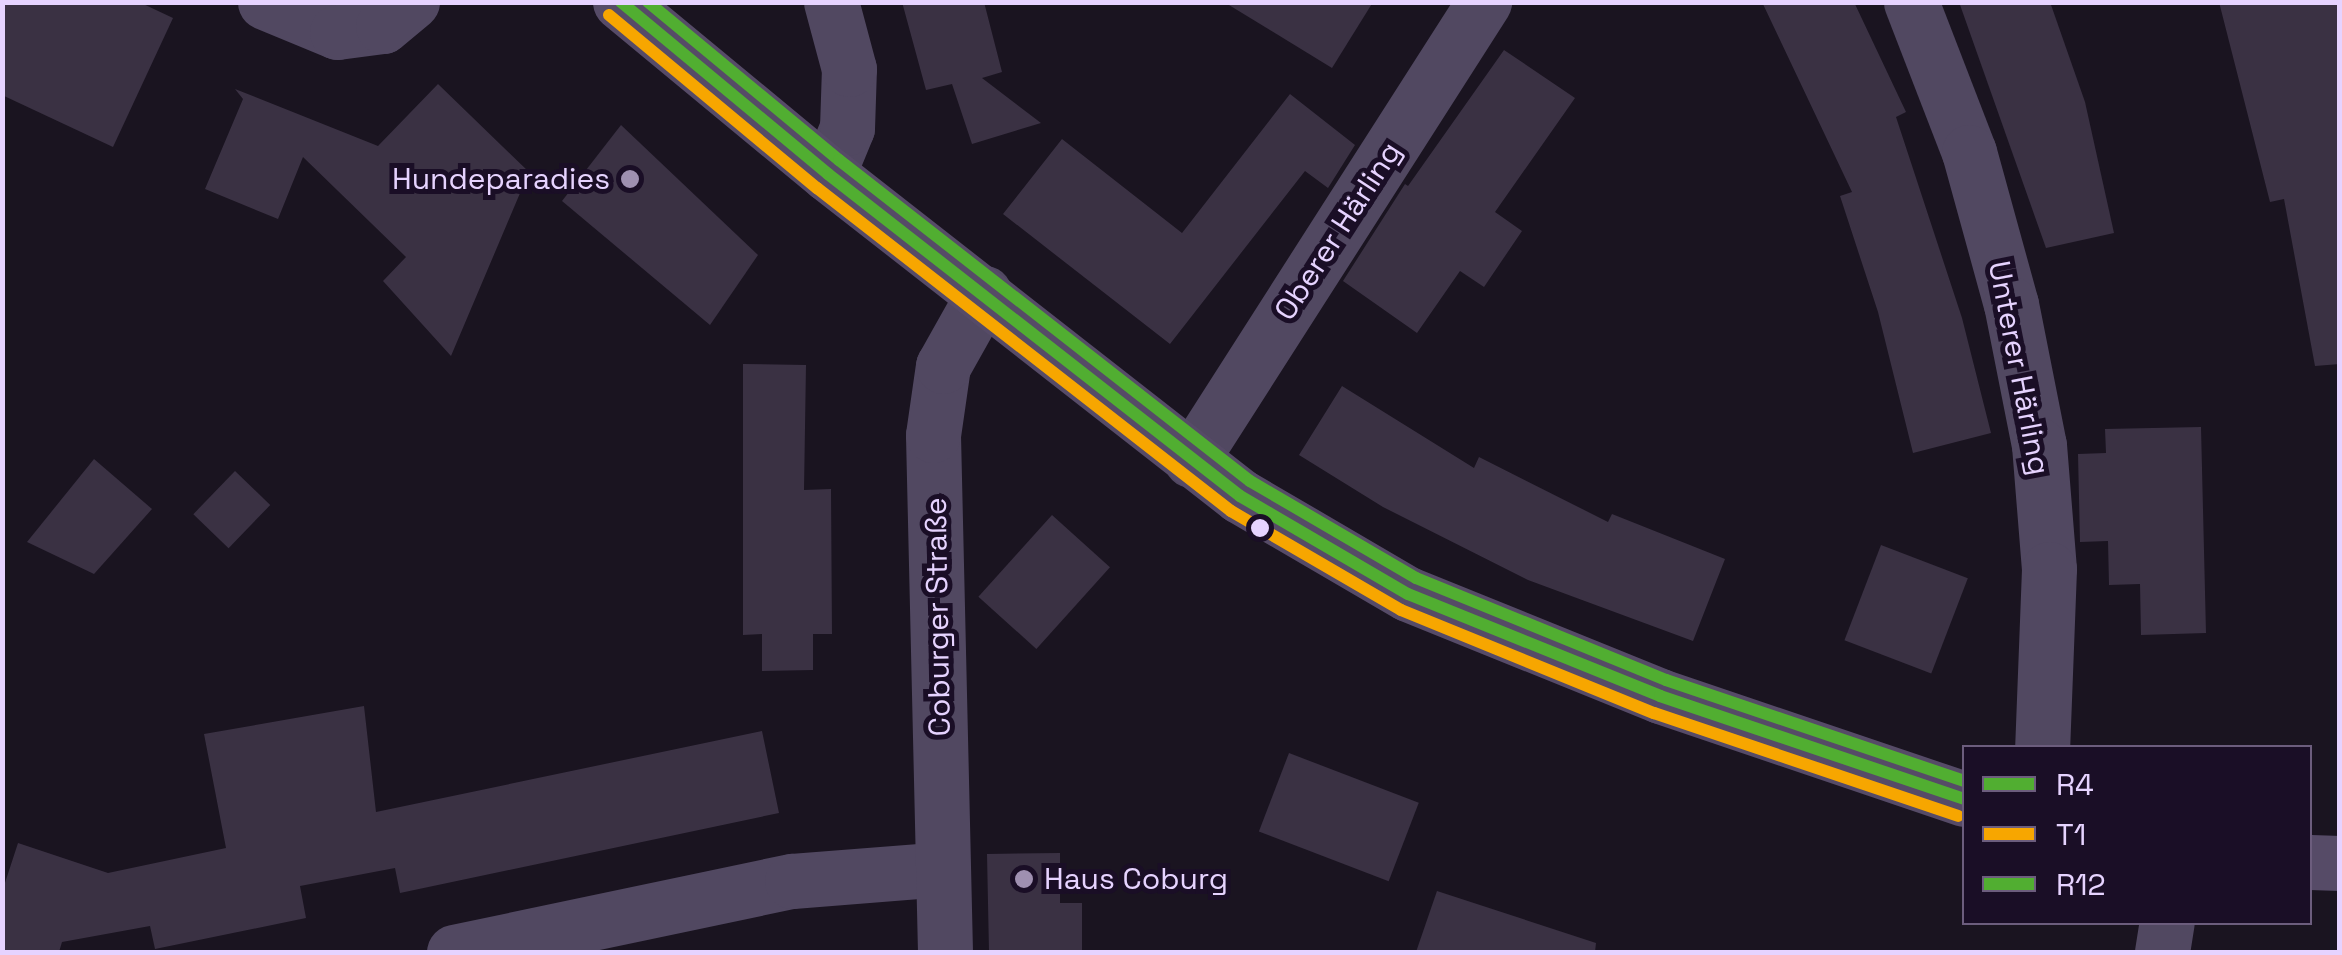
<!DOCTYPE html>
<html>
<head>
<meta charset="utf-8">
<style>
  body { margin:0 }
  #map { position:relative; width:2342px; height:955px; overflow:hidden; background:#1a1420; font-family:"Space Grotesk",sans-serif }
  div>[style] { position:absolute }
  [style*='--x'] { left:calc(var(--x)*1px); top:calc(var(--y)*1px); width:calc(var(--w)*1px); rotate:calc(var(--a)*1deg) }
  .building>* { inset:0; background:#3a3143; transform-origin:0 0 }
  .street>* { height:55px; margin:-27.5px; padding:0 27.5px; transform-origin:27.5px; border-radius:27.5px; background:#514861 }
  .secondary>* { height:55px; margin:-27.5px; padding:0 27.5px; transform-origin:27.5px; border-radius:27.5px; background:#564b67 }
  .bus-1>* { height:12px; margin:-6px; padding:0 6px; transform-origin:6px; border-radius:6px; background:#51ae31 }
  .bus-2>* { height:12px; margin:-6px; padding:0 6px; transform-origin:6px; border-radius:6px; background:#f7a600 }
  .bus-3>* { height:12px; margin:-6px; padding:0 6px; transform-origin:6px; border-radius:6px; background:#51ae31 }
  .dots>* { width:28px; height:28px; translate:-50% -50%; box-sizing:border-box; border:5px solid #1a0e26; border-radius:50% }
  span { translate:-50% -50%; white-space:nowrap; text-align:center; line-height:1.15; -webkit-text-stroke:10px #1a0e26; paint-order:stroke }
  .poi-label { font-size:30px; color:#e6d3ff }
  .right { translate:-100% -50%; text-align:right }
  .left { translate:0 -50%; text-align:left }
  .street-label { font-size:30px; color:#e6d3ff }
  .frame { position:absolute; inset:0; border:5px solid #e6d3ff; pointer-events:none }
  .legend { position:absolute; left:1962px; top:745px; width:350px; height:180px; box-sizing:border-box; background:#1a0e26; border:2px solid #6c5d7d; margin:0; padding:12px 18px; list-style:none; font-size:30px; color:#e6d3ff }
  .legend li { display:flex; align-items:center; gap:20px; height:50px }
  .legend b { width:50px; border:2px solid #6c5d7d }
</style>
</head>
<body>
<div id="map">
  <div class="building">
    <div style="clip-path:polygon(2px 2px,139px 2px,173px 18px,113px 147px,2px 95px)"></div>
    <div style="clip-path:polygon(902px 2px,984px 2px,1002px 72px,982px 78px,1041px 123px,972px 144px,952px 84px,926px 90px)"></div>
    <div style="clip-path:polygon(1224px 2px,1373px 2px,1332px 68px)"></div>
    <div style="clip-path:polygon(1762px 2px,1854px 2px,1906px 112px,1896px 117px,1962px 318px,1991px 433px,1913px 453px,1878px 312px,1840px 196px,1852px 192px)"></div>
    <div style="clip-path:polygon(1959px 2px,2050px 2px,2085px 102px,2114px 233px,2046px 248px)"></div>
    <div style="clip-path:polygon(2219px 2px,2340px 2px,2340px 364px,2315px 366px,2284px 199px,2270px 202px)"></div>
    <div style="clip-path:polygon(1504px 50px,1575px 98px,1495px 212px,1522px 231px,1484px 287px,1460px 271px,1417px 333px,1343px 281px,1405px 184px,1408px 186px)"></div>
    <div style="clip-path:polygon(438px 84px,529px 172px,451px 356px,383px 281px,406px 257px,303px 157px,278px 219px,205px 189px,243px 99px,235px 89px,378px 146px)"></div>
    <div style="clip-path:polygon(1290px 94px,1355px 145px,1328px 188px,1305px 171px,1170px 344px,1003px 214px,1062px 139px,1182px 233px)"></div>
    <div style="clip-path:polygon(621px 125px,758px 255px,710px 325px,562px 201px)"></div>
    <div style="clip-path:polygon(743px 364px,806px 365px,804px 490px,831px 489px,832px 634px,813px 634px,813px 670px,762px 671px,762px 634px,743px 635px)"></div>
    <div style="clip-path:polygon(1342px 386px,1474px 468px,1479px 457px,1608px 522px,1612px 514px,1725px 559px,1693px 641px,1528px 580px,1383px 507px,1299px 455px)"></div>
    <div style="clip-path:polygon(2201px 427px,2206px 633px,2141px 635px,2140px 584px,2109px 585px,2108px 541px,2080px 542px,2078px 454px,2106px 453px,2105px 429px)"></div>
    <div style="clip-path:polygon(94px 459px,152px 509px,94px 574px,27px 542px)"></div>
    <div style="left:235px;top:471px;width:49px;height:60px;rotate:44deg"></div>
    <div style="left:1052px;top:515px;width:78px;height:110px;rotate:42deg"></div>
    <div style="left:1881px;top:545px;width:93px;height:102px;rotate:21deg"></div>
    <div style="clip-path:polygon(364px 706px,376px 812px,762px 731px,779px 813px,400px 893px,395px 868px,300px 886px,306px 918px,155px 949px,150px 926px,62px 942px,59px 952px,2px 952px,2px 892px,18px 843px,108px 873px,226px 848px,204px 734px)"></div>
    <div style="left:1289px;top:753px;width:139px;height:84px;rotate:21deg"></div>
    <div style="clip-path:polygon(1060px 853px,1060px 903px,1082px 903px,1082px 952px,989px 952px,987px 854px)"></div>
    <div style="clip-path:polygon(1437px 891px,1596px 943px,1595px 952px,1416px 952px)"></div>
  </div>
  <div class="street">
    <div style="--x:265;--y:2;--w:78;--a:22.6"></div>
    <div style="--x:337;--y:32;--w:46;--a:-7.4"></div>
    <div style="--x:383;--y:26;--w:38;--a:-40"></div>
    <div style="--x:1911;--y:2;--w:161;--a:68.9"></div>
    <div style="--x:1969;--y:152;--w:158;--a:74.6"></div>
    <div style="--x:2011;--y:304;--w:144;--a:78.8"></div>
    <div style="--x:2039;--y:445;--w:124;--a:85.4"></div>
    <div style="--x:2049;--y:569;--w:179;--a:92.2"></div>
    <div style="--x:828;--y:174;--w:50;--a:-67.6"></div>
    <div style="--x:847;--y:128;--w:59;--a:-88.1"></div>
    <div style="--x:849;--y:69;--w:69;--a:-105"></div>
    <div style="--x:1191;--y:460;--w:544;--a:-57.39"></div>
    <div style="--x:454;--y:952;--w:345;--a:-11.9"></div>
    <div style="--x:792;--y:881;--w:151;--a:-4.5"></div>
    <div style="--x:945;--y:952;--w:517;--a:-91.33"></div>
    <div style="--x:933;--y:435;--w:70;--a:-81.8"></div>
    <div style="--x:943;--y:366;--w:84;--a:-60.7"></div>
    <div style="--x:2162;--y:952;--w:30;--a:-81"></div>
  </div>
  <div class="secondary">
    <div style="--x:620;--y:2;--w:270;--a:39.6"></div>
    <div style="--x:828;--y:174;--w:523;--a:38.01"></div>
    <div style="--x:1240;--y:496;--w:194;--a:30.3"></div>
    <div style="--x:1408;--y:594;--w:272;--a:22"></div>
    <div style="--x:1660;--y:696;--w:321;--a:18.7"></div>
    <div style="--x:2310;--y:862;--w:30;--a:2"></div>
  </div>
  <div class="bus-1">
    <div style="--x:621;--y:2;--w:269;--a:39.7"></div>
    <div style="--x:828;--y:174;--w:523;--a:38.01"></div>
    <div style="--x:1240;--y:496;--w:194;--a:30.3"></div>
    <div style="--x:1408;--y:594;--w:272;--a:22"></div>
    <div style="--x:1660;--y:696;--w:321;--a:18.7"></div>
  </div>
  <div class="bus-2">
    <div style="--x:609;--y:15;--w:271;--a:39.8"></div>
    <div style="--x:817;--y:188;--w:525;--a:37.96"></div>
    <div style="--x:1231;--y:511;--w:197;--a:30.2"></div>
    <div style="--x:1401;--y:610;--w:273;--a:22.2"></div>
    <div style="--x:1654;--y:713;--w:321;--a:18.7"></div>
  </div>
  <div class="bus-3">
    <div style="--x:648;--y:2;--w:248;--a:39.6"></div>
    <div style="--x:839;--y:160;--w:521;--a:37.99"></div>
    <div style="--x:1250;--y:481;--w:192;--a:30.3"></div>
    <div style="--x:1416;--y:578;--w:270;--a:22.2"></div>
    <div style="--x:1666;--y:680;--w:315;--a:18.7"></div>
  </div>
  <div class="dots">
    <div style="left:630px;top:179px;background:#9f90b1"></div>
    <div style="left:1260px;top:528px;background:#e6d3ff"></div>
    <div style="left:1024px;top:879px;background:#9f90b1"></div>
  </div>
  <div class="poi-label">
    <span class="right" style="left:610px;top:179px">Hundeparadies</span>
    <span class="left" style="left:1044px;top:879px">Haus Coburg</span>
  </div>
  <div class="street-label">
    <span style="left:1338px;top:231px;rotate:-57deg">Oberer Härling</span>
    <span style="left:2019px;top:368px;rotate:79deg">Unterer Härling</span>
    <span style="left:938px;top:617px;rotate:-91deg">Coburger Straße</span>
  </div>
  <div class="frame"></div>
  <ul class="legend">
  <li><b style="height:12px;background:#51ae31"></b>R4</li>
  <li><b style="height:12px;background:#f7a600"></b>T1</li>
  <li><b style="height:12px;background:#51ae31"></b>R12</li>
  </ul>
</div>
</body>
</html>
